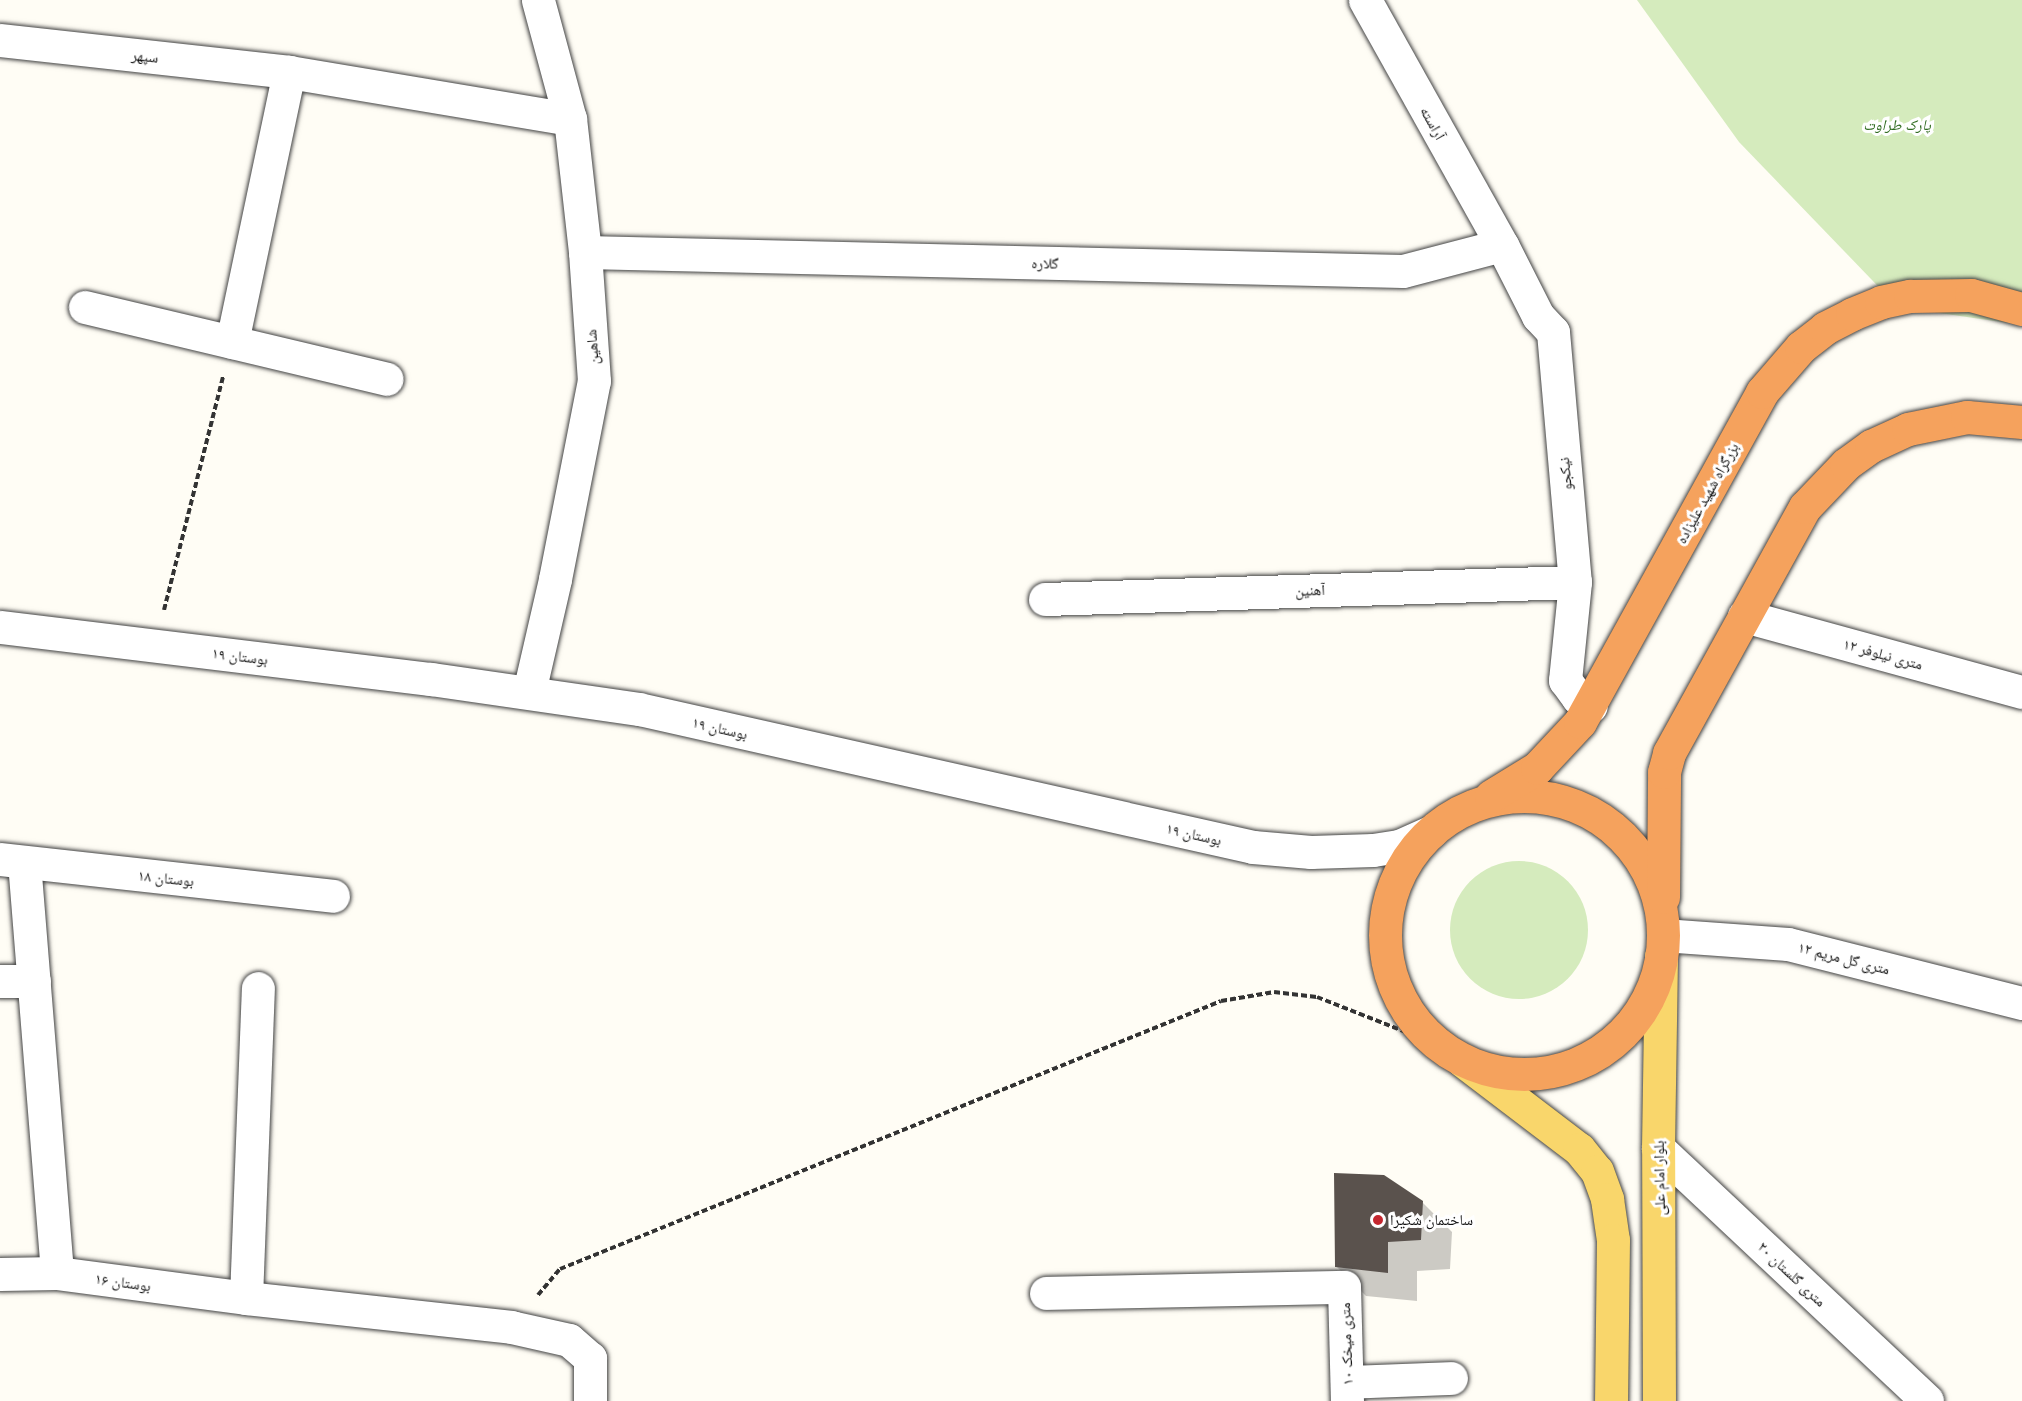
<!DOCTYPE html>
<html>
<head>
<meta charset="utf-8">
<style>
  body { margin:0 }
  #map { position:relative; width:2022px; height:1401px; overflow:hidden; background:#fffdf5; font-family:Lora,"Noto Naskh Arabic",serif }
  div>[style] { position:absolute }
  [style*='--x'] { left:calc(var(--x)*1px); top:calc(var(--y)*1px); width:calc(var(--w)*1px); rotate:calc(var(--a)*1deg) }
  .green>* { inset:0; background:#d5ebbd }
  .round { border-radius:50% }
  .shadow>* { inset:0; background:#0003 }
  .building>* { inset:0; background:#5a524d }
  .path>* { height:4px; margin-top:-2px; transform-origin:0; background:repeating-linear-gradient(90deg,#333 0 6px,transparent 0 9px) }
  .roads { filter:drop-shadow(0 0 2px #444) drop-shadow(0 0 2px #444) }
  .minor>* { height:33px; margin:-16.5px; padding:0 16.5px; transform-origin:16.5px; border-radius:16.5px; background:#fff }
  .major>* { height:33px; margin:-16.5px; padding:0 16.5px; transform-origin:16.5px; border-radius:16.5px; background:#f9d66b }
  .highway>* { height:33px; margin:-16.5px; padding:0 16.5px; transform-origin:16.5px; border-radius:16.5px; background:#f5a25d }
  .highway>.ring { margin:-16.5px; padding:0; box-sizing:content-box; background:none; border:33px solid #f5a25d; border-radius:50% }
  .dots>* { width:16px; height:16px; translate:-50% -50%; box-sizing:border-box; border:3px solid #fff; border-radius:50% }
  span { translate:-50% -50%; white-space:nowrap; text-align:center; line-height:1.15; -webkit-text-stroke:6px #fff; paint-order:stroke }
  .street-label { font-size:15px; color:#111 }
  .park-label { font-size:15px; color:#2f6b1f; font-style:italic }
  .poi-label { font-size:15px; color:#111 }
  .left { translate:0 -50%; text-align:left }
</style>
</head>
<body>
<div id="map">
  <div class="green">
    <div style="clip-path:polygon(1637px 0,2022px 0,2022px 325px,1898px 307px,1739px 142px)"></div>
    <div class="round" style="left:1450px;top:861px;width:138px;height:138px"></div>
  </div>
  <div class="shadow">
    <div style="clip-path:polygon(1422px 1202px,1452px 1232px,1450px 1269px,1417px 1271px,1417px 1301px,1366px 1296px,1336px 1266px)"></div>
  </div>
  <div class="building">
    <div style="clip-path:polygon(1334px 1173px,1384px 1175px,1423px 1201px,1421px 1240px,1388px 1242px,1388px 1273px,1335px 1267px)"></div>
  </div>
  <div class="path">
    <div style="--x:164;--y:610;--w:241;--a:-75.8"></div>
    <div style="--x:538;--y:1295;--w:34;--a:-50"></div>
    <div style="--x:560;--y:1269;--w:713;--a:-22.07"></div>
    <div style="--x:1221;--y:1001;--w:54;--a:-9.6"></div>
    <div style="--x:1274;--y:992;--w:43;--a:6.6"></div>
    <div style="--x:1317;--y:997;--w:123;--a:21.5"></div>
  </div>
  <div class="roads">
    <div class="minor">
      <div style="--x:1365;--y:0;--w:281;--a:60.8"></div>
      <div style="--x:1502;--y:245;--w:80;--a:63.1"></div>
      <div style="--x:1538;--y:316;--w:22;--a:47"></div>
      <div style="--x:1553;--y:332;--w:251;--a:85"></div>
      <div style="--x:1575;--y:582;--w:99;--a:95.8"></div>
      <div style="--x:1565;--y:680;--w:22;--a:54"></div>
      <div style="--x:1578;--y:698;--w:15;--a:32"></div>
      <div style="--x:0;--y:40;--w:291;--a:6.3"></div>
      <div style="--x:289;--y:72;--w:285;--a:9.5"></div>
      <div style="--x:585;--y:252;--w:818;--a:1.33"></div>
      <div style="--x:1403;--y:271;--w:102;--a:-14.7"></div>
      <div style="--x:85;--y:307;--w:310;--a:13.4"></div>
      <div style="--x:232;--y:342;--w:276;--a:-78.1"></div>
      <div style="--x:1045;--y:599;--w:530;--a:-1.84"></div>
      <div style="--x:1744;--y:616;--w:288;--a:15.3"></div>
      <div style="--x:0;--y:627;--w:434;--a:6.9"></div>
      <div style="--x:431;--y:679;--w:210;--a:8.2"></div>
      <div style="--x:639;--y:709;--w:629;--a:12.67"></div>
      <div style="--x:1253;--y:847;--w:58;--a:4.9"></div>
      <div style="--x:1311;--y:852;--w:62;--a:-1.8"></div>
      <div style="--x:1373;--y:850;--w:26;--a:-9"></div>
      <div style="--x:1399;--y:846;--w:35;--a:-24"></div>
      <div style="--x:529;--y:692;--w:116;--a:-77"></div>
      <div style="--x:555;--y:579;--w:202;--a:-78.9"></div>
      <div style="--x:594;--y:381;--w:129;--a:-94"></div>
      <div style="--x:585;--y:252;--w:134;--a:-96.4"></div>
      <div style="--x:570;--y:119;--w:123;--a:-105.1"></div>
      <div style="--x:0;--y:859;--w:335;--a:6.3"></div>
      <div style="--x:24;--y:862;--w:412;--a:85.4"></div>
      <div style="--x:1663;--y:935;--w:125;--a:4.1"></div>
      <div style="--x:1788;--y:944;--w:241;--a:14.2"></div>
      <div style="--x:0;--y:981;--w:34;--a:0"></div>
      <div style="--x:1658;--y:1148;--w:369;--a:43.2"></div>
      <div style="--x:0;--y:1274;--w:57;--a:-1"></div>
      <div style="--x:57;--y:1273;--w:191;--a:7.5"></div>
      <div style="--x:246;--y:1298;--w:267;--a:6.2"></div>
      <div style="--x:511;--y:1327;--w:59;--a:12.6"></div>
      <div style="--x:569;--y:1340;--w:28;--a:41"></div>
      <div style="--x:590;--y:1358;--w:43;--a:90"></div>
      <div style="--x:1046;--y:1293;--w:298;--a:-1.2"></div>
      <div style="--x:1344;--y:1287;--w:114;--a:88.5"></div>
      <div style="--x:246;--y:1298;--w:310;--a:-87.8"></div>
      <div style="--x:1347;--y:1382;--w:104;--a:-2.2"></div>
    </div>
    <div class="major">
      <div style="--x:1462;--y:1060;--w:147;--a:37.3"></div>
      <div style="--x:1579;--y:1149;--w:28;--a:51"></div>
      <div style="--x:1597;--y:1171;--w:30;--a:70"></div>
      <div style="--x:1607;--y:1199;--w:41;--a:81.7"></div>
      <div style="--x:1613;--y:1240;--w:161;--a:90.7"></div>
      <div style="--x:1659;--y:1401;--w:253;--a:-90.2"></div>
      <div style="--x:1658;--y:1148;--w:192;--a:-89.1"></div>
    </div>
    <div class="highway">
      <div class="ring" style="left:1385px;top:796px;width:245px;height:245px"></div>
      <div style="--x:1491;--y:796;--w:54;--a:-31.3"></div>
      <div style="--x:1537;--y:768;--w:63;--a:-46.9"></div>
      <div style="--x:1580;--y:722;--w:377;--a:-61.1"></div>
      <div style="--x:1762;--y:392;--w:60;--a:-49.1"></div>
      <div style="--x:1801;--y:347;--w:31;--a:-38"></div>
      <div style="--x:1825;--y:328;--w:30;--a:-27"></div>
      <div style="--x:1852;--y:314;--w:31;--a:-22"></div>
      <div style="--x:1881;--y:302;--w:30;--a:-12"></div>
      <div style="--x:1910;--y:296;--w:61;--a:-0.9"></div>
      <div style="--x:1971;--y:295;--w:53;--a:15.4"></div>
      <div style="--x:1663;--y:897;--w:125;--a:-89.5"></div>
      <div style="--x:1664;--y:772;--w:20;--a:-75"></div>
      <div style="--x:1669;--y:753;--w:281;--a:-61.1"></div>
      <div style="--x:1805;--y:507;--w:59;--a:-46.4"></div>
      <div style="--x:1846;--y:464;--w:31;--a:-36"></div>
      <div style="--x:1871;--y:446;--w:41;--a:-24.7"></div>
      <div style="--x:1908;--y:429;--w:60;--a:-11.5"></div>
      <div style="--x:1967;--y:417;--w:55;--a:5.2"></div>
    </div>
  </div>
  <div class="dots">
    <div style="left:1378px;top:1220px;background:#c4262e"></div>
  </div>
  <div class="street-label">
    <span style="left:145px;top:56px;rotate:6deg">سپهر</span>
    <span style="left:1433px;top:123px;rotate:61deg">آراسته</span>
    <span style="left:1045px;top:263px;rotate:1deg">گلاره</span>
    <span style="left:592px;top:347px;rotate:-94deg">شاهین</span>
    <span style="left:1565px;top:474px;rotate:-95deg">نیکجو</span>
    <span style="left:1707px;top:493px;rotate:-61deg">بزرگراه شهید علیزاده</span>
    <span style="left:1310px;top:590px;rotate:-2deg">آهنین</span>
    <span style="left:1883px;top:654px;rotate:15deg">۱۲ متری نیلوفر</span>
    <span style="left:240px;top:656px;rotate:7deg">بوستان ۱۹</span>
    <span style="left:720px;top:728px;rotate:13deg">بوستان ۱۹</span>
    <span style="left:1194px;top:834px;rotate:13deg">بوستان ۱۹</span>
    <span style="left:166px;top:878px;rotate:6deg">بوستان ۱۸</span>
    <span style="left:1844px;top:958px;rotate:14deg">۱۲ متری گل مریم</span>
    <span style="left:1659px;top:1178px;rotate:-91deg">بلوار امام علی</span>
    <span style="left:1792px;top:1274px;rotate:43deg">۲۰ متری گلستان</span>
    <span style="left:123px;top:1282px;rotate:8deg">بوستان ۱۶</span>
    <span style="left:1346px;top:1344px;rotate:-92deg">۱۰ متری میخک</span>
  </div>
  <div class="park-label">
    <span style="left:1897px;top:125px">پارک طراوت</span>
  </div>
  <div class="poi-label">
    <span class="left" style="left:1390px;top:1220px">ساختمان شکیرا</span>
  </div>
</div>
</body>
</html>
